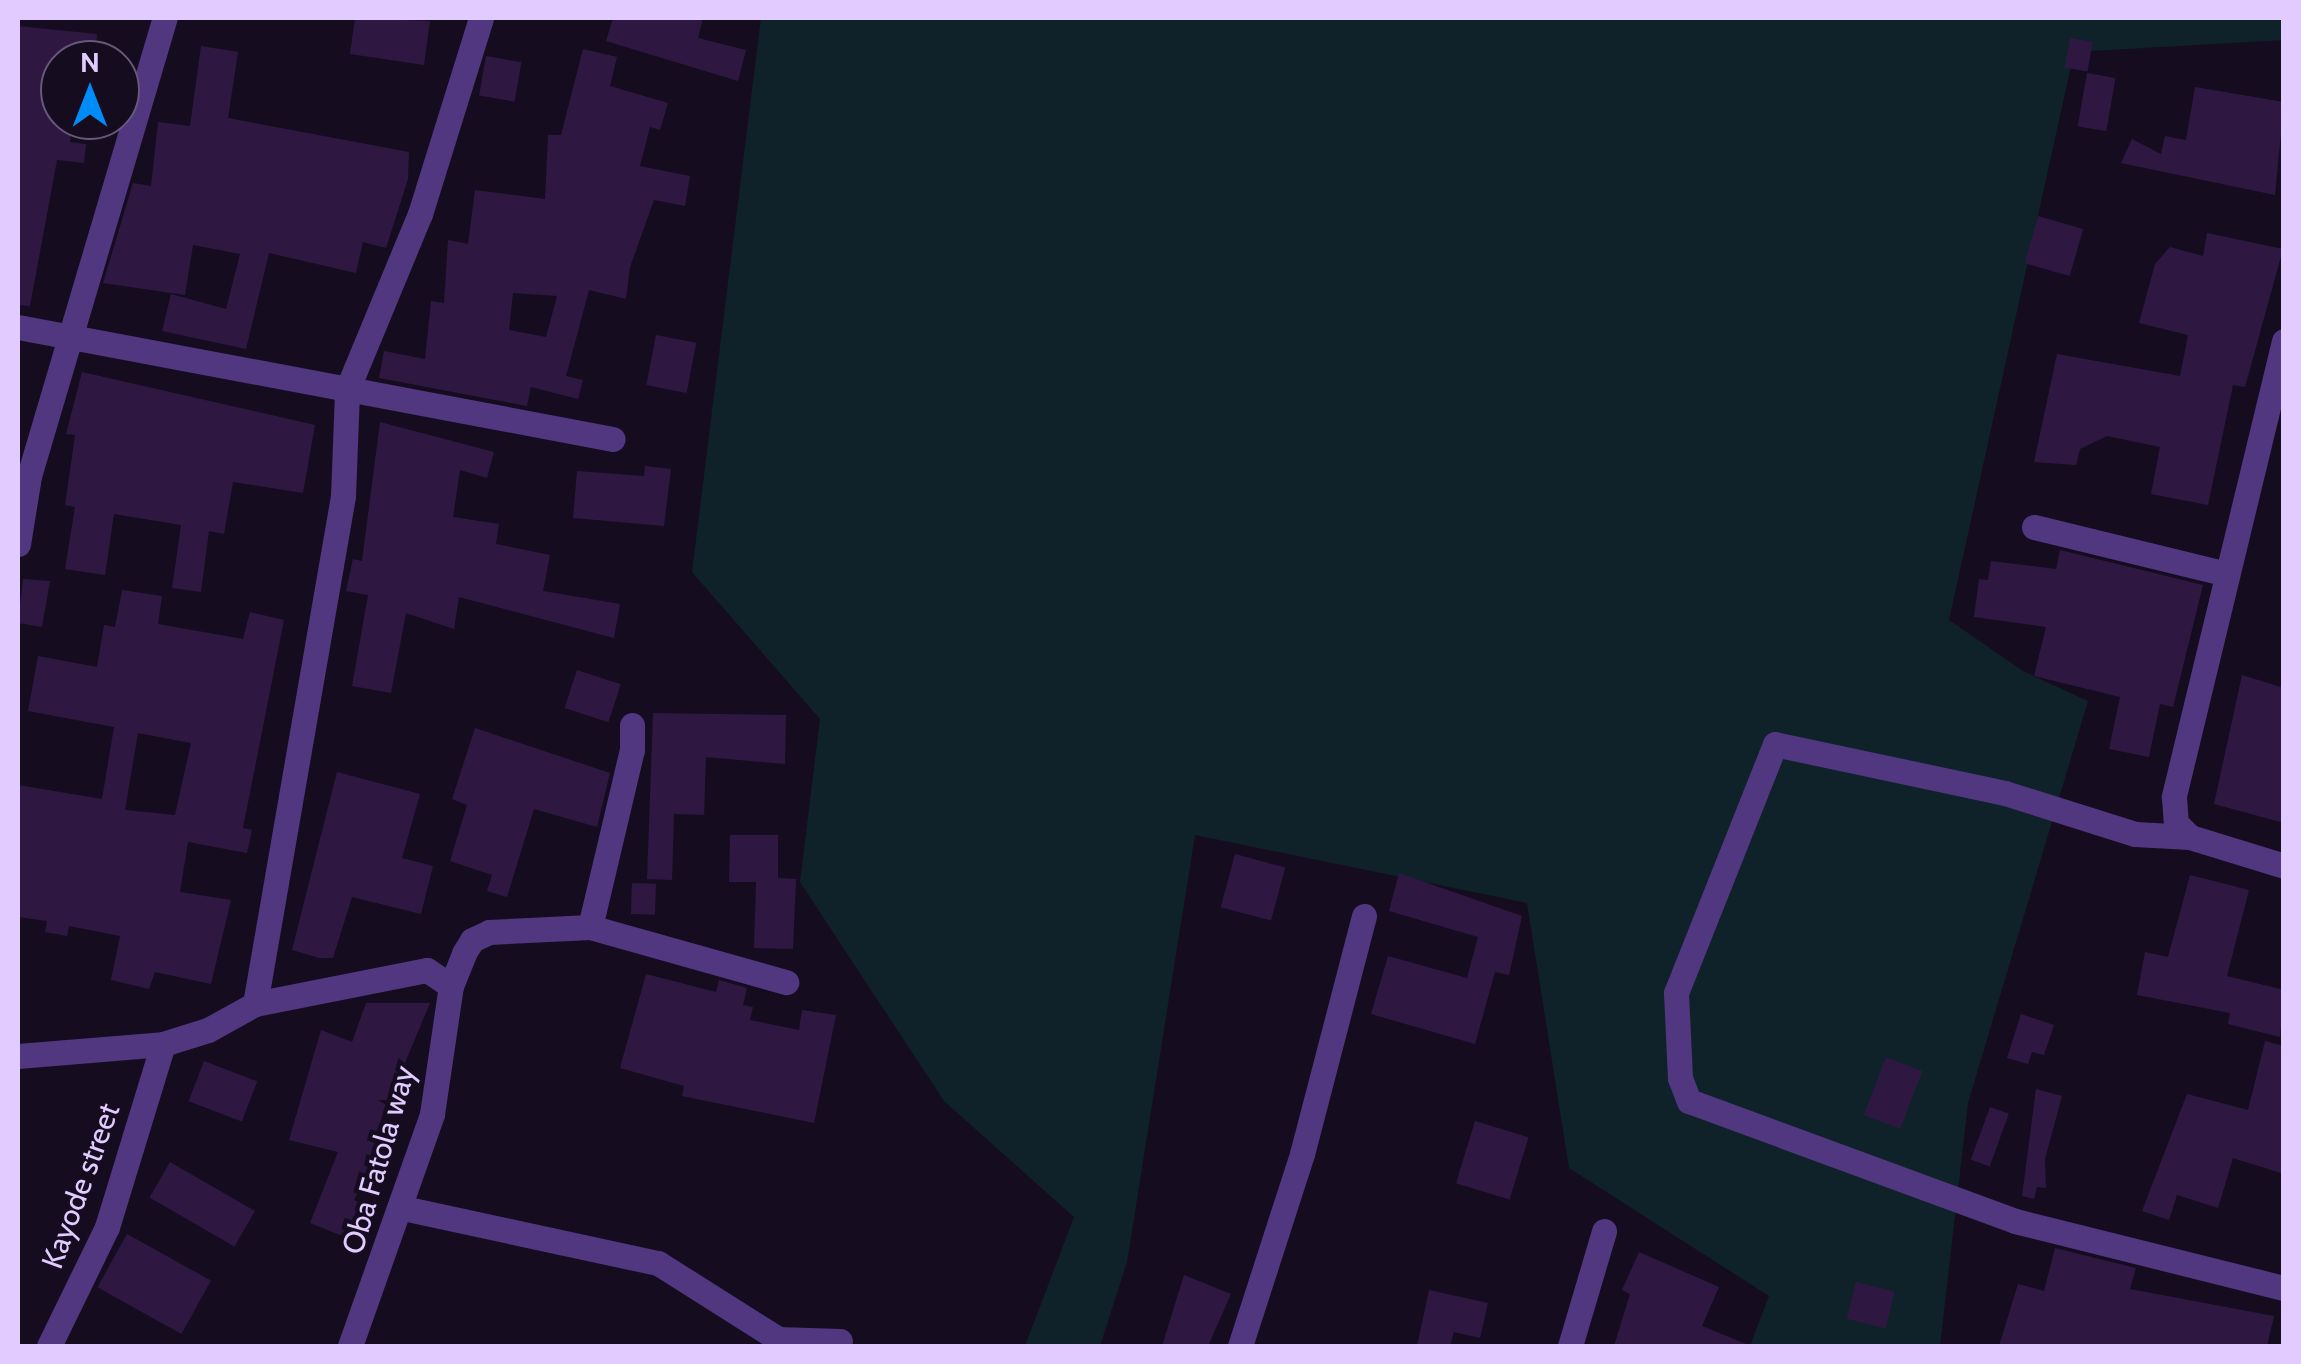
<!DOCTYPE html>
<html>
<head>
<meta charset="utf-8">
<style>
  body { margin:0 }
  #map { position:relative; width:2301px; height:1364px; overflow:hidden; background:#160c20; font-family:Cabin,sans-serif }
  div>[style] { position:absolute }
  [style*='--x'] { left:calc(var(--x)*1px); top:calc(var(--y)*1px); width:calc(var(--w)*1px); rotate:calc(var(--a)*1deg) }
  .green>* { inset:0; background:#0f222a }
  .building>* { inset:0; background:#2e1841; transform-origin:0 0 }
  .minor>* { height:25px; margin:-12.5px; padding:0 12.5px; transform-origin:12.5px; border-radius:12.5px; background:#513780 }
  span { translate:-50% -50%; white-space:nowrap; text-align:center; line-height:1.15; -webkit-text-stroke:9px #160c20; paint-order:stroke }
  .street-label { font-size:30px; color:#e2cbff }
  .frame { position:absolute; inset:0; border:20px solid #e2cbff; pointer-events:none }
  .north { position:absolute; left:40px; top:40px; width:100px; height:100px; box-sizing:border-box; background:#160c20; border:2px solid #685879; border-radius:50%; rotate:0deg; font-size:28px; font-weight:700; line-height:40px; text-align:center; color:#e2cbff }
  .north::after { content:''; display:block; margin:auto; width:35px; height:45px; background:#008cf6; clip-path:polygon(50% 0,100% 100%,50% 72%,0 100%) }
</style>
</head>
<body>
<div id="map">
  <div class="green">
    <div style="clip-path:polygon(761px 18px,2283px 18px,2283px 40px,2074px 52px,1949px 620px,2023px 671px,2088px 701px,1968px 1103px,1940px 1346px,1750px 1346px,1769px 1296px,1569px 1168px,1527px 903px,1195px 835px,1127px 1262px,1100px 1346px,1025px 1346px,1074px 1217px,944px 1101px,800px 882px,820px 719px,692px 572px)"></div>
  </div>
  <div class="building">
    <div style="clip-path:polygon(355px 18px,430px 21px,424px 65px,350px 54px)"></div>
    <div style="clip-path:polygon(613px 18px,703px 18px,698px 38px,746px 50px,738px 81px,606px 41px)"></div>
    <div style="clip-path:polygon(18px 26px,97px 34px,95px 60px,60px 60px,60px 120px,72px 120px,70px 142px,86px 144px,84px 163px,57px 160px,30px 306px,18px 305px)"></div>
    <div style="left:2070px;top:38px;width:23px;height:30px;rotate:10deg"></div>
    <div style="clip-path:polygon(201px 46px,238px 52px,228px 118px,409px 152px,408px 179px,386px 248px,363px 242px,356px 273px,269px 253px,246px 349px,162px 331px,171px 294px,226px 309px,240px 254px,193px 245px,185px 295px,103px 283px,133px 183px,151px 186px,158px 122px,190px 126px)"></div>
    <div style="clip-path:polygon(evenodd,583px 49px,617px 57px,610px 86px,668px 103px,660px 130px,650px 127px,640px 166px,690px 176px,685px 206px,654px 200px,630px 267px,626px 299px,589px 290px,566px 376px,583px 380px,578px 399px,531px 387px,527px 406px,379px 378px,384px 351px,425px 359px,431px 301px,444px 303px,448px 240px,468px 244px,475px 190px,545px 199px,548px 135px,561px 135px,583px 49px,513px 293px,557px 296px,546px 337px,509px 330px,513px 293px)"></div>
    <div style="left:486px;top:56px;width:36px;height:40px;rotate:10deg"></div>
    <div style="left:2087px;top:73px;width:29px;height:54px;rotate:10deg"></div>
    <div style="clip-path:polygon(2195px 87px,2284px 102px,2275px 195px,2121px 163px,2132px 139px,2161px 154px,2165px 136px,2186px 140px)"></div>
    <div style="left:2038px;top:216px;width:47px;height:49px;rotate:16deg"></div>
    <div style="clip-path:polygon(2207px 233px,2283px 249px,2245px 387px,2233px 385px,2208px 505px,2151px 494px,2160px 447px,2107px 436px,2080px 449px,2076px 465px,2034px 462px,2057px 354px,2180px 376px,2188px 335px,2139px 323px,2155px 264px,2170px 247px,2203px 256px)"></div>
    <div style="left:656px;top:335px;width:41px;height:51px;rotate:11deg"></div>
    <div style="clip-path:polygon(82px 372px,315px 425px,303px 493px,233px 482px,224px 534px,209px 531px,201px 592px,172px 588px,181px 525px,114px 514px,105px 575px,65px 569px,75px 507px,65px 505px,75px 435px,66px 434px)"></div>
    <div style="clip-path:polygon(380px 422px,494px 452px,487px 478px,460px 470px,453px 517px,499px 524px,496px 544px,550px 555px,543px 591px,620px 604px,614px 638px,459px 597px,454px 629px,406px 613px,391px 693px,352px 686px,368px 595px,346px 591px,353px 559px,362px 561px)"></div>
    <div style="clip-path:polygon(645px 466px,671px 469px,664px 526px,573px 518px,577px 471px,644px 476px)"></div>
    <div style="clip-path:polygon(2060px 550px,2203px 585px,2173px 707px,2160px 704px,2149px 757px,2109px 749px,2120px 697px,2034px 676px,2046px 627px,1974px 617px,1979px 579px,1988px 580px,1991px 561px,2056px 569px)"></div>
    <div style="clip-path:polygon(23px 579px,50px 581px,42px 627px,18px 623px)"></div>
    <div style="clip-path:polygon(evenodd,122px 590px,162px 596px,158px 624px,243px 639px,250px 612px,284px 620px,243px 828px,252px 830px,247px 853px,188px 842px,180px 892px,231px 900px,211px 984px,155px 972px,149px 989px,111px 980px,120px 936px,69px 926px,67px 936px,45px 932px,47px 921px,18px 917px,18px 785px,102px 799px,114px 727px,28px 711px,38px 656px,97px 667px,104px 625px,115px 627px,122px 590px,138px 733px,191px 743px,175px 815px,125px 810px,138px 733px)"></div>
    <div style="left:577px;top:670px;width:46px;height:40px;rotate:18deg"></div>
    <div style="clip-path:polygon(2242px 675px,2284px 688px,2284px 823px,2214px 804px)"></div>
    <div style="clip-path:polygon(653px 713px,786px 715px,785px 764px,706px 757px,704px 815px,674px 814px,672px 880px,647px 879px)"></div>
    <div style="clip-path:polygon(475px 728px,610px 773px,597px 827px,534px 809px,507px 897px,487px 891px,492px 875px,450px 861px,467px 805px,452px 799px)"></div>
    <div style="clip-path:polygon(337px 772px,420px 794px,402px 858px,433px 866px,421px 914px,352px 897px,333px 958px,319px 958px,292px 950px)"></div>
    <div style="clip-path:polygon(730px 835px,778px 835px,778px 878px,796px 879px,793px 949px,754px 948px,756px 882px,729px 882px)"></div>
    <div style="left:1235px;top:854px;width:52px;height:55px;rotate:15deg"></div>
    <div style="clip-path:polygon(1399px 873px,1522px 916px,1509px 975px,1495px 972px,1475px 1044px,1371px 1014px,1388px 956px,1467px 978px,1478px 937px,1389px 911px)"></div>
    <div style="clip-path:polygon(2190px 875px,2249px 890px,2227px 976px,2284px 990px,2280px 1037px,2228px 1024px,2230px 1013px,2137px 995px,2145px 952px,2168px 957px)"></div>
    <div style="left:632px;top:883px;width:24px;height:31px;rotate:2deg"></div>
    <div style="clip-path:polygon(646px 974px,716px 992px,719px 980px,747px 988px,743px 1005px,753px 1007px,750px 1020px,799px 1030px,802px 1010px,836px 1015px,814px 1123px,682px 1096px,684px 1086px,620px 1068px)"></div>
    <div style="clip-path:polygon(366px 1003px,430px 1003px,372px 1142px,383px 1148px,354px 1200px,360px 1203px,345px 1237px,310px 1223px,338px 1152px,289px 1140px,321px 1030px,352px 1042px)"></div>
    <div style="clip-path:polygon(2021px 1014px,2054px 1025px,2044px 1055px,2032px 1052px,2028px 1064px,2007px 1058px)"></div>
    <div style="clip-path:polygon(2265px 1041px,2284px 1046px,2284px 1174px,2233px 1158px,2218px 1208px,2177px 1195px,2169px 1220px,2142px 1211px,2187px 1094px,2248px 1110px)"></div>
    <div style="left:1886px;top:1057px;width:39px;height:62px;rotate:21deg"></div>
    <div style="left:204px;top:1061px;width:57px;height:43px;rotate:21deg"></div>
    <div style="clip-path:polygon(2036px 1089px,2062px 1096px,2045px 1159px,2046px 1188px,2037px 1187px,2034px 1199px,2022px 1196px)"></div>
    <div style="left:1990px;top:1107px;width:20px;height:56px;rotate:20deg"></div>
    <div style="left:1475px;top:1121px;width:56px;height:65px;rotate:17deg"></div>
    <div style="left:170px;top:1162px;width:98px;height:41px;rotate:30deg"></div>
    <div style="left:127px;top:1234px;width:96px;height:61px;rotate:29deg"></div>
    <div style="clip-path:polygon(2055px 1248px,2136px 1268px,2130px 1289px,2274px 1316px,2267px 1346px,1999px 1346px,2018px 1284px,2044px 1291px)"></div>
    <div style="clip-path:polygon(1639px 1252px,1719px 1287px,1702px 1326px,1751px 1346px,1614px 1346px,1630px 1294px,1622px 1290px)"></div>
    <div style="clip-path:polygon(1184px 1275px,1231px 1294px,1208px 1346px,1162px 1346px)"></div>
    <div style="left:1856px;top:1282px;width:40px;height:38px;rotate:14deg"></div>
    <div style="clip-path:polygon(1429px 1290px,1488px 1303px,1480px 1338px,1454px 1332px,1450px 1346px,1417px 1346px)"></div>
  </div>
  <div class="minor">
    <div style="--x:18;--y:327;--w:605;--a:10.66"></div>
    <div style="--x:2284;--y:341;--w:469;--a:103.6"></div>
    <div style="--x:2174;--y:797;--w:26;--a:86"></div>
    <div style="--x:2176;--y:823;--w:20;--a:45"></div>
    <div style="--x:2190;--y:837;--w:98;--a:17.1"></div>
    <div style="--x:2034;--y:527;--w:195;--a:13.7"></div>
    <div style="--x:18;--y:544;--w:69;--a:-80.8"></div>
    <div style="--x:29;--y:476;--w:478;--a:-73.5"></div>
    <div style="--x:2190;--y:837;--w:55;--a:-176.9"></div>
    <div style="--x:2135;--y:834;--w:136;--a:-162.5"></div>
    <div style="--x:2005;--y:793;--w:235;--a:-168"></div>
    <div style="--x:1775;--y:744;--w:268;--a:111.7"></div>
    <div style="--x:1676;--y:993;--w:85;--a:87.3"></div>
    <div style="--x:1680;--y:1078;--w:25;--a:69"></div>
    <div style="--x:1689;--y:1101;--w:347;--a:20.2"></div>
    <div style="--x:2015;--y:1221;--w:277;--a:14"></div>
    <div style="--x:590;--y:927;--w:204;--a:15.7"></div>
    <div style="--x:255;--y:1004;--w:516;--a:-80.17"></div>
    <div style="--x:343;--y:496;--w:106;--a:-87.8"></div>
    <div style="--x:347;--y:390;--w:191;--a:-67.5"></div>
    <div style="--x:420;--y:214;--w:205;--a:-72.7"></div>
    <div style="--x:18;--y:1056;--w:145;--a:-4.7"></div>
    <div style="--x:163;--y:1044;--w:47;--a:-17.3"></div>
    <div style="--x:208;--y:1030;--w:54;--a:-29"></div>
    <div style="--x:255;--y:1004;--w:175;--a:-11.2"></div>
    <div style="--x:427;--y:970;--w:29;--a:34"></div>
    <div style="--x:403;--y:1208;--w:261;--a:12.2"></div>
    <div style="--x:658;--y:1263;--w:142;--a:32.3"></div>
    <div style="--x:778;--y:1339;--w:62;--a:1.8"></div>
    <div style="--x:49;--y:1346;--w:132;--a:-64"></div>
    <div style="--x:107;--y:1227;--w:191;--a:-73"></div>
    <div style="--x:350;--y:1346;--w:246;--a:-70.5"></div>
    <div style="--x:432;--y:1114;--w:129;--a:-81.6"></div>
    <div style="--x:451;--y:986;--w:35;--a:-68"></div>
    <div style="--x:464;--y:953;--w:15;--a:-58"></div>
    <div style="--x:472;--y:940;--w:19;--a:-25"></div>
    <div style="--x:489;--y:932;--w:101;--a:-2.8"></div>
    <div style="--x:590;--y:927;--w:182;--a:-76.7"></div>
    <div style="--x:632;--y:750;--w:25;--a:-90"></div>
    <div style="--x:1240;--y:1346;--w:202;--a:-72.1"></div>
    <div style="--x:1302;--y:1154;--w:246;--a:-75.4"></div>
    <div style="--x:1570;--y:1346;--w:120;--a:-73.5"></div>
  </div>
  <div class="street-label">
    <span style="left:379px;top:1160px;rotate:-74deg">Oba Fatola way</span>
    <span style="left:81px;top:1186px;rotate:-70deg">Kayode street</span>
  </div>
  <div class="frame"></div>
  <div class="north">N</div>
</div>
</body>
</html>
